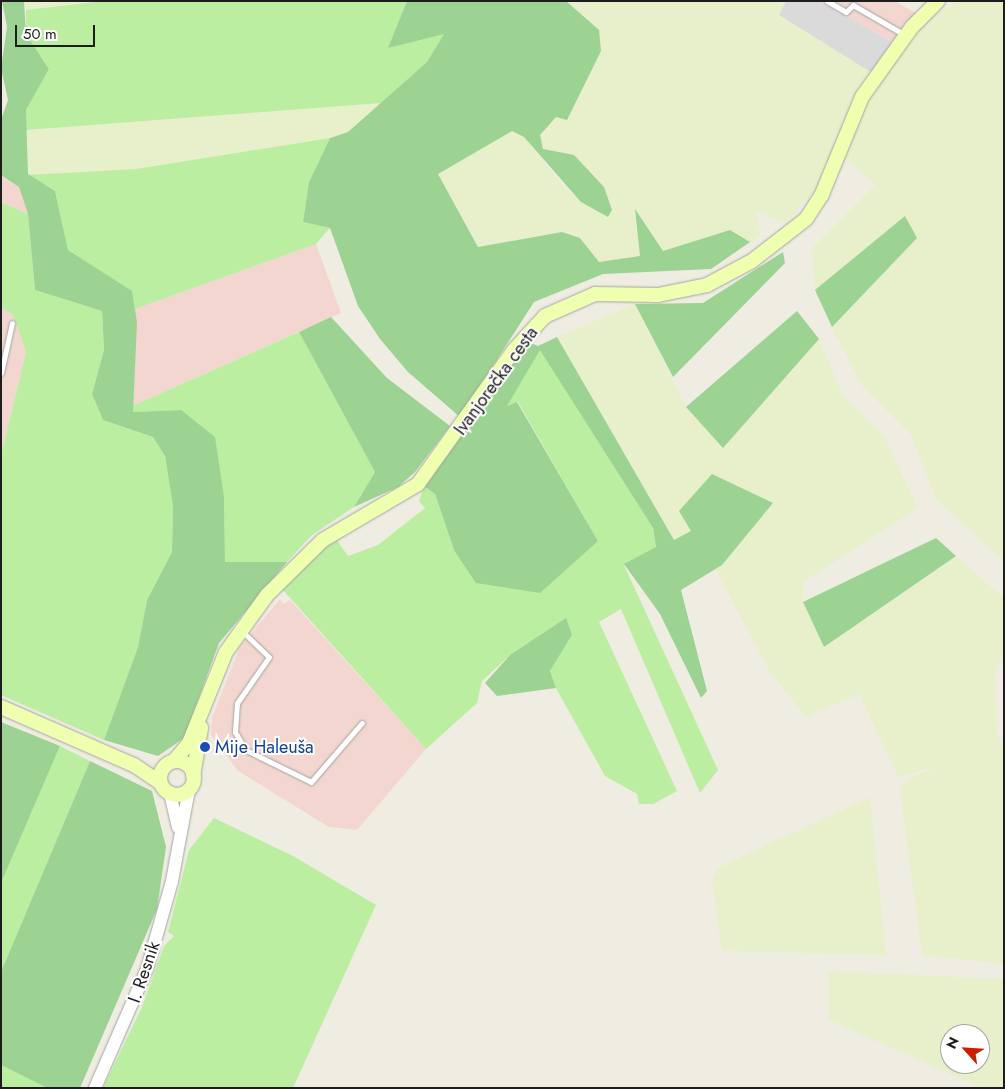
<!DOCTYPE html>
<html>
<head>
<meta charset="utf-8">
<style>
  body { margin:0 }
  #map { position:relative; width:1005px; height:1089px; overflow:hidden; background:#efede2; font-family:Jost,sans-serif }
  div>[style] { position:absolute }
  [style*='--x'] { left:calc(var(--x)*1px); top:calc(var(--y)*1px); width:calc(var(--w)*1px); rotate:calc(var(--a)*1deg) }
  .residential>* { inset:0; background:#dbdada }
  .commercial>* { inset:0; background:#f2d6cf }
  .farmland>* { inset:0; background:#e7f0cb }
  .grass>* { inset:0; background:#bceea2 }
  .forest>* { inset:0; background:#9cd292 }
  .roads { filter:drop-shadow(0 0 1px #a4a4a4) drop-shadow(0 0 1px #a4a4a4) }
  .service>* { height:5px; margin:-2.5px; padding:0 2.5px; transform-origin:2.5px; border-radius:2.5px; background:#fff }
  .tertiary>* { height:12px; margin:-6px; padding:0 6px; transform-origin:6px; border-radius:6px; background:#fff }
  .secondary>* { height:14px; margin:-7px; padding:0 7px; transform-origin:7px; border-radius:7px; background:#efffb0 }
  .secondary>.ring { margin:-7px; padding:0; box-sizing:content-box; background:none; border:14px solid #efffb0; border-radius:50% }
  .dots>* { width:14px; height:14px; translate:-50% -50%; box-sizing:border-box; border:2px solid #fff; border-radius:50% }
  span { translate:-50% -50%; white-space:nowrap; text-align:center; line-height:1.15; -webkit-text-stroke:4px #fff; paint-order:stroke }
  .street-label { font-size:18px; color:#1d1d1d }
  .transit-label { font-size:18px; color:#164399 }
  .left { translate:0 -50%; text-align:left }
  .frame { position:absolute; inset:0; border:2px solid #1d1d1d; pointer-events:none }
  .north { position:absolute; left:940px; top:1024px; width:50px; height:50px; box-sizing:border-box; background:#fff; border:1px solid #a5a5a5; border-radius:50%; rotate:296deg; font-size:14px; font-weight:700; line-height:20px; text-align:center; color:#1d1d1d }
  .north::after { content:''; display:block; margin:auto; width:18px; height:22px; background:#ca1f00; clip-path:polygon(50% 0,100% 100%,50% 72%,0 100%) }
  .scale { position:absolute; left:15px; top:25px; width:80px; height:22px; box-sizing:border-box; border:2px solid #1d1d1d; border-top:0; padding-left:6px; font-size:15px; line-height:18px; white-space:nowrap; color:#1d1d1d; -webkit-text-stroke:4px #fff; paint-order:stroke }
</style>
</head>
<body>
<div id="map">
  <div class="residential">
    <div style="clip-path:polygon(786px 1px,818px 1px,893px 42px,872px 73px,778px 15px)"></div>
  </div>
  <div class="commercial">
    <div style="clip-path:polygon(818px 1px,894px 1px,916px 13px,893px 42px)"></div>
    <div style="clip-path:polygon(1px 175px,19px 187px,28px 214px,1px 202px)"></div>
    <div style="clip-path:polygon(316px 244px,341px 313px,132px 406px,135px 309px)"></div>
    <div style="clip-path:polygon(1px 308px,13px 315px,26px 352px,1px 456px)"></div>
    <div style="clip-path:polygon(280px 599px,284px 604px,290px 600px,426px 749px,357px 830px,329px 827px,238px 771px,211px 735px,212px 717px,240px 647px)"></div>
  </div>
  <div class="farmland">
    <div style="clip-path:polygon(24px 1px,104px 1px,26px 10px)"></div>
    <div style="clip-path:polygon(566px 1px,786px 1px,779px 15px,872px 73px,855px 97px,816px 190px,786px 223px,756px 212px,761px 236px,750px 242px,730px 230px,663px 251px,635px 210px,640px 256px,599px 262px,580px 238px,562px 232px,479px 247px,438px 174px,512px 131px,524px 137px,566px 189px,608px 217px,574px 155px,543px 149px,540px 135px,556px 116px,567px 119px,601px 51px)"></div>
    <div style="clip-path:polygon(957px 1px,1004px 1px,1004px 562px,936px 499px,911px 435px,862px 386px,832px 327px,917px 238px,905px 216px,815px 290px,812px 248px,875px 185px,845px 157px,865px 99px,927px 20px)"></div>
    <div style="clip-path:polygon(381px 103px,348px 132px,330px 138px,136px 169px,28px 175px,26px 130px)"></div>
    <div style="clip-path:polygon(635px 304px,686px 407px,723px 448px,819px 339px,843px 396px,884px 436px,918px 508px,803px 582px,803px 602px,824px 647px,956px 556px,1004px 598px,1004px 650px,995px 672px,997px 732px,1004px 750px,1004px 964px,922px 955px,899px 784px,937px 766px,898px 777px,859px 694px,806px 717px,770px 672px,715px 569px,773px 503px,674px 540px,557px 337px)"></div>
    <div style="clip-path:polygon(870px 797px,886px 955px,722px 951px,712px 880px,719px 867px)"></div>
    <div style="clip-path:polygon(evenodd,829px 971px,1004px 979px,1004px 1088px,981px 1088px,829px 1020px,829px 971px,950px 1034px,980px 1034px,980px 1064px,950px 1064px,950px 1034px)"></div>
  </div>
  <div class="grass">
    <div style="clip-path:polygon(104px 1px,407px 1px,389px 47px,445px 33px,427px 62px,381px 103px,26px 130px,26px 110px,49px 69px,26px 34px,26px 10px)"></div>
    <div style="clip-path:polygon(330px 138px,309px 182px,303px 222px,330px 228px,316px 244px,135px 309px,131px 291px,68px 250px,55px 191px,28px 175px,136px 169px)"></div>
    <div style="clip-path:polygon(1px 202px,28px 214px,35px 290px,102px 311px,104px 350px,92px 394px,103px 420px,153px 437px,165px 456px,173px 506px,172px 552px,147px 600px,138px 647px,104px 740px,1px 695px,1px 456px,26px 352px,13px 315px,1px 308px)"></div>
    <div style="clip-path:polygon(299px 332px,375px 472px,354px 507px,312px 535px,287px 562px,225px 562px,224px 497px,181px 410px,133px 412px,132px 406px)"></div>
    <div style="clip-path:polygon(540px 349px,653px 528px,656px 547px,624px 565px,718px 770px,700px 793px,621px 609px,599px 622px,677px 791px,653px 804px,639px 804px,637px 794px,605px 776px,556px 688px,550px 671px,572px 635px,510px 655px,482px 681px,477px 703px,426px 749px,281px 588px,316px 552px,336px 539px,348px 556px,378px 545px,425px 508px,419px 501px,424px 486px,435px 494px,454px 550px,598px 541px,518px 402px,506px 406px)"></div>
    <div style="clip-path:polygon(60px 746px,90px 761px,1px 972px,1px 883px)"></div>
    <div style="clip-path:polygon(214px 818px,293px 856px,376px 905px,293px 1088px,103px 1088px,142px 1007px,164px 946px,174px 936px,168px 932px,189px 850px)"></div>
    <div style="clip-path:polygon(1px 1065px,47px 1088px,1px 1088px)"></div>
  </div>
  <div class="forest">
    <div style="clip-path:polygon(2px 1px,24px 1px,26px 34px,49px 69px,26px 110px,28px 174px,55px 191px,68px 250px,132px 291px,137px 322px,133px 412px,181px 410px,215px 437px,224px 497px,225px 562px,287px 562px,219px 643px,184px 738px,158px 756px,104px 740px,138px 647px,147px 600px,172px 552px,173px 506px,165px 456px,153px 437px,103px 420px,92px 394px,104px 350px,102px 311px,35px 290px,28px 214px,19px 187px,1px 175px,1px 120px,8px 100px,1px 68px,7px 27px)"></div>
    <div style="clip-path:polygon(407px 1px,566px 1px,599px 30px,601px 51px,567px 120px,556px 117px,540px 135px,543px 149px,574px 155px,604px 187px,612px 210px,608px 217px,581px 202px,524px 137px,512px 131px,438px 174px,478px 247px,562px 232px,580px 238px,599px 262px,640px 256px,635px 209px,663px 251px,730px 230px,750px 242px,711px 269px,603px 274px,534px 302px,460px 417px,408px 372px,380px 339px,358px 306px,330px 228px,303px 222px,309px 182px,330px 138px,348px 132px,427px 62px,444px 34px,388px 48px)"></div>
    <div style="clip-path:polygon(905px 216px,917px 238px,832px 327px,815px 290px)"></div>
    <div style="clip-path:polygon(783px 252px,785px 263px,673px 377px,635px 304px,703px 303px)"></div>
    <div style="clip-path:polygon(797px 311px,819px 339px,723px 448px,686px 407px)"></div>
    <div style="clip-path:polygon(331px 317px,387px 378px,450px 426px,415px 472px,398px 487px,354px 507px,375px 472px,299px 332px)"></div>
    <div style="clip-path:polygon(557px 337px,674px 540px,691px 531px,679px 511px,712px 474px,773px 503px,722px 565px,681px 590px,707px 691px,701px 698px,660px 614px,624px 564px,656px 547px,653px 528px,540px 350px,507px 406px,517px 402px,598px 541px,540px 593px,476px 583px,454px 550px,435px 494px,424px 486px,528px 342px,538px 346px)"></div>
    <div style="clip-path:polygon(936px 538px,956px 556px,824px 647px,803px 602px)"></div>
    <div style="clip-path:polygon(566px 618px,572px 635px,550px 671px,556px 688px,497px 696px,485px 683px,510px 655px)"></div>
    <div style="clip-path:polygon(1px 722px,60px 746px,1px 883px)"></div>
    <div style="clip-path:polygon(90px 761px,152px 791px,166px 847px,157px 909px,80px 1088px,47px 1088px,1px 1065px,1px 972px)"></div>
  </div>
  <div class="roads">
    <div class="service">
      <div style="--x:827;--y:1;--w:22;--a:30"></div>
      <div style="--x:846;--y:12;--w:10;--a:-45"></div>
      <div style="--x:853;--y:5;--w:60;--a:30"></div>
      <div style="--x:1;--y:373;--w:51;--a:-77.6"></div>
      <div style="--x:242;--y:631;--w:37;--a:44"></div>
      <div style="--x:269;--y:657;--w:56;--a:124.8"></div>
      <div style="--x:237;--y:703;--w:29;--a:94"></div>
      <div style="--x:235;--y:732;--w:21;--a:59"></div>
      <div style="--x:246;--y:750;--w:72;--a:26.2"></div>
      <div style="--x:311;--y:782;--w:78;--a:-49.2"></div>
    </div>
    <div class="tertiary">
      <div style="--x:170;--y:793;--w:35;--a:77"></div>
      <div style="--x:95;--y:1088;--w:130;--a:-66.4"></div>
      <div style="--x:147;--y:969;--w:91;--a:-74.1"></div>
      <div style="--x:172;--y:881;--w:94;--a:-79.5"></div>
    </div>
    <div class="secondary">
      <div style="--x:1;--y:707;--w:145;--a:23.6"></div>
      <div style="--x:134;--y:765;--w:32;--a:34"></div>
      <div style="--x:174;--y:761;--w:23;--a:-50"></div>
      <div style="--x:189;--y:743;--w:98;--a:-67.9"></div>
      <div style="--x:226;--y:652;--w:70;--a:-54.3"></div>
      <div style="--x:267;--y:595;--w:78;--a:-44.5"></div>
      <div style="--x:323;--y:540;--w:110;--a:-30.5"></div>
      <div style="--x:418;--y:484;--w:165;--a:-54.4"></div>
      <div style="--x:514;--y:350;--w:46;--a:-47.6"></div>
      <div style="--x:545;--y:316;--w:55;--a:-23.7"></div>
      <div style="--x:595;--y:294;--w:63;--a:0.9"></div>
      <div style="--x:658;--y:295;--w:50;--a:-11.5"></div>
      <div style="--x:707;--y:285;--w:51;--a:-28.1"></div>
      <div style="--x:752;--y:261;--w:68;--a:-37.9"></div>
      <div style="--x:806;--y:219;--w:30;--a:-57"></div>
      <div style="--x:822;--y:194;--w:105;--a:-67.6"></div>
      <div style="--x:862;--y:97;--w:86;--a:-54.5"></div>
      <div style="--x:912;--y:27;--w:37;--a:-45"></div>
      <div class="ring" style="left:160px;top:761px;width:20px;height:20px"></div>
      <div style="--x:193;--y:776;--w:49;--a:-80.5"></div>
    </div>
  </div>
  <div class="dots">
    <div style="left:205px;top:747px;background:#1a4fb4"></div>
  </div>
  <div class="street-label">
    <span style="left:496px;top:381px;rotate:-54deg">Ivanjorečka cesta</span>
    <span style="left:144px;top:972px;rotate:-71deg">I. Resnik</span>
  </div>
  <div class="transit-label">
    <span class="left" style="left:215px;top:747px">Mije Haleuša</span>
  </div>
  <div class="frame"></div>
  <div class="north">N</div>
  <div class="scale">50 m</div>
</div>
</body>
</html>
